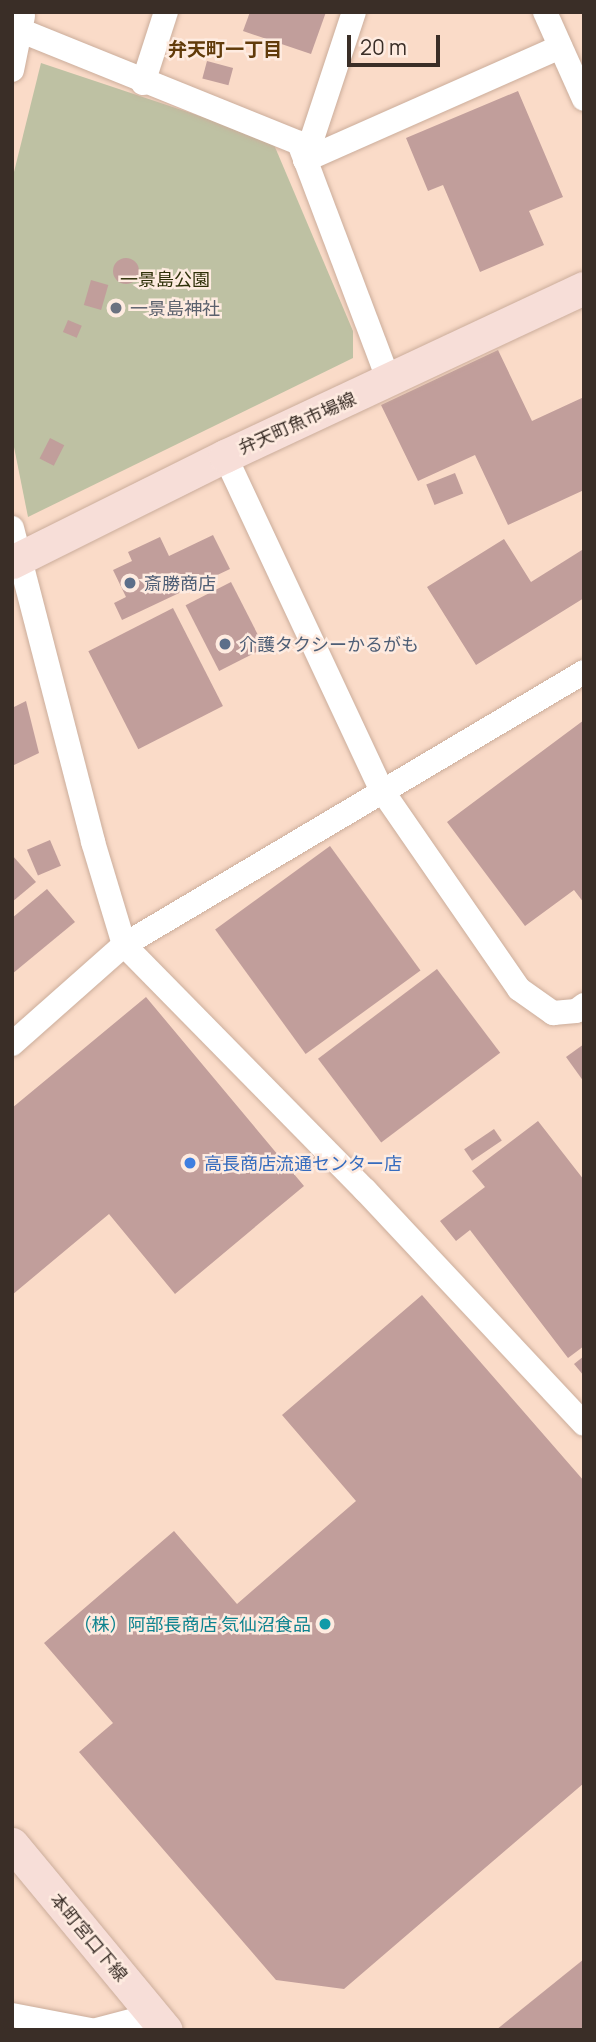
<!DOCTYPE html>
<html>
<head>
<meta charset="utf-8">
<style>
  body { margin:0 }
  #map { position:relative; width:596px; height:2042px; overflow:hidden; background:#fadbc8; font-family:Manrope,"Noto Sans JP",sans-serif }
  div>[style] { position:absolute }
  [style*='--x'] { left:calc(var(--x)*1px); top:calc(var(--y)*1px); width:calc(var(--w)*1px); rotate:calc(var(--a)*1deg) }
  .green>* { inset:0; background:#bec1a3 }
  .building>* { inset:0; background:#c19e9b; transform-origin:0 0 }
  .round { border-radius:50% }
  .roads { filter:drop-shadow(0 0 2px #cbad9b) drop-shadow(0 0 2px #cbad9b) }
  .street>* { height:24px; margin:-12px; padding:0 12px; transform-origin:12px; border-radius:12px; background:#fff }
  .secondary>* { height:33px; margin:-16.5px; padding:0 16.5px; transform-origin:16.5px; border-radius:16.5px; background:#f7ded8 }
  .dots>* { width:19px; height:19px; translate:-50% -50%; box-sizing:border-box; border:4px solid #feebe0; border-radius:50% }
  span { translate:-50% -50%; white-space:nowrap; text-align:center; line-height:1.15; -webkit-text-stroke:5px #feebe0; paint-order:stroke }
  .park-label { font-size:18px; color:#2e3008 }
  .worship-label { font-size:18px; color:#5b616d }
  .left { translate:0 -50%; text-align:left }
  .street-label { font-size:18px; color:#3a2e27 }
  .service-label { font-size:18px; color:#4e5e75 }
  .shop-label { font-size:18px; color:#366cbe }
  .culture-label { font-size:18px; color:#0d838f }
  .right { translate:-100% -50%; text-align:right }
  .neighbourhood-label { font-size:19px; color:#613b0a; font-weight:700 }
  .frame { position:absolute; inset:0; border:14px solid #3a2e27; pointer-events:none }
  .scale { position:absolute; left:347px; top:35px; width:93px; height:32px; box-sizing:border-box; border:4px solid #3a2e27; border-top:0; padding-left:9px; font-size:21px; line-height:24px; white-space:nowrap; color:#3a2e27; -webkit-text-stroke:5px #feebe0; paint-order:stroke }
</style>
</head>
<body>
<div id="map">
  <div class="green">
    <div style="clip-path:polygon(41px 63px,272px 140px,353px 331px,353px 358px,28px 517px,12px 437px,12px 180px)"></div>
  </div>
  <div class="building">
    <div style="clip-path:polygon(250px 12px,326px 12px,311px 54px,243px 31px)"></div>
    <div style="left:207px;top:61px;width:27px;height:18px;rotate:15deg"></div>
    <div style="clip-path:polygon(518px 91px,563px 197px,529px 211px,544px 245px,480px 272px,443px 185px,428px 191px,406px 138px)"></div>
    <div class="round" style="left:113px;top:258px;width:26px;height:26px"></div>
    <div style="left:91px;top:280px;width:18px;height:26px;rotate:16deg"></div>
    <div style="left:68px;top:320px;width:15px;height:13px;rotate:23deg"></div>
    <div style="clip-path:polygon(498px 350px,532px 421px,584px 397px,584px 490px,508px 525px,475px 455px,418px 481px,381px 405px)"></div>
    <div style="left:50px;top:438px;width:16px;height:23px;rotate:27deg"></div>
    <div style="left:455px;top:473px;width:22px;height:31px;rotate:68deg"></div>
    <div style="clip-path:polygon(213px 535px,230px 569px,122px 620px,114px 603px,126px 597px,113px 570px,132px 561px,128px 552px,160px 537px,169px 556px)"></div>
    <div style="clip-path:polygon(504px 539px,531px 582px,582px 550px,584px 598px,476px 665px,427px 587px)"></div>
    <div style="left:231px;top:582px;width:74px;height:51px;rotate:63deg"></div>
    <div style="left:173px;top:608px;width:110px;height:95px;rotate:63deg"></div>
    <div style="clip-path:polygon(26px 701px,39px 753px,12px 766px,12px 708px)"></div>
    <div style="clip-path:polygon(584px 720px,584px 903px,574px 890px,525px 926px,447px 822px)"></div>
    <div style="left:50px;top:840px;width:28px;height:25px;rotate:67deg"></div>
    <div style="left:330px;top:846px;width:154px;height:142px;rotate:54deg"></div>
    <div style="clip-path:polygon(12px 855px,36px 882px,12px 902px)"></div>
    <div style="clip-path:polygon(47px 889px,75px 922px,12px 974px,12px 918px)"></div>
    <div style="left:437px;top:969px;width:105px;height:149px;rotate:53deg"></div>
    <div style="clip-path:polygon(146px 997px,304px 1186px,175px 1294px,109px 1214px,12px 1295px,12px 1108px)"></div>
    <div style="clip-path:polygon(584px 1044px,584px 1082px,566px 1057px)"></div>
    <div style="clip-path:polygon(538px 1121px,584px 1180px,584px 1346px,568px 1358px,470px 1230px,456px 1241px,440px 1221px,485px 1187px,472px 1171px)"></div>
    <div style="left:494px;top:1129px;width:14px;height:36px;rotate:56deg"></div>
    <div style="clip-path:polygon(422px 1295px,584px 1481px,584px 1783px,344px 1989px,276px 1980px,79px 1752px,113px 1723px,44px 1643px,174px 1531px,237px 1604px,356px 1501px,282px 1415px)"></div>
    <div style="clip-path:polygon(584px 1356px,584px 1376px,574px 1364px)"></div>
    <div style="clip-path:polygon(584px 1959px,584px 2030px,496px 2030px)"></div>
  </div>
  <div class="roads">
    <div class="street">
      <div style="--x:545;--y:12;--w:95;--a:65.9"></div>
      <div style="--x:12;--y:27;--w:310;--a:22"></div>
      <div style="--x:299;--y:143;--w:254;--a:69.3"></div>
      <div style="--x:12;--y:70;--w:55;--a:-78.5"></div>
      <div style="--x:143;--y:83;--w:75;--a:-72.1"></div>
      <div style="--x:305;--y:160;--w:279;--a:-23.9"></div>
      <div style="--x:305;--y:160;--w:156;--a:-71.7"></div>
      <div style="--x:225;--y:456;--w:368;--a:64.9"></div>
      <div style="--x:381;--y:789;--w:243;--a:55.4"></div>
      <div style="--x:519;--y:989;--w:42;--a:35.2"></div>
      <div style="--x:553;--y:1013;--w:23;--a:-5"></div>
      <div style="--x:576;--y:1011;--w:10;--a:-37"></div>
      <div style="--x:12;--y:528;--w:324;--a:75.5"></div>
      <div style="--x:93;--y:842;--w:108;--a:73.2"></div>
      <div style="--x:124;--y:945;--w:344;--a:45.5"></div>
      <div style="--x:365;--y:1190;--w:320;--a:46.9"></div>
      <div style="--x:12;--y:1044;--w:149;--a:-41.5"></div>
      <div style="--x:124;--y:945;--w:535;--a:-30.69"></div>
      <div style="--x:12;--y:2015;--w:80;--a:10.8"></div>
      <div style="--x:96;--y:2030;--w:60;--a:-14.5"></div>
    </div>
    <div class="secondary">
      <div style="--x:12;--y:562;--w:238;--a:-26.5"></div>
      <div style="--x:225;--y:456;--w:396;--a:-25.1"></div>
      <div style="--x:12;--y:1844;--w:241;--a:50.4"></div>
    </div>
  </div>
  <div class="dots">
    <div style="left:116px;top:308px;background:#6b7280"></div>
    <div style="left:130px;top:583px;background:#5c6f8a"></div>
    <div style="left:225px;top:644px;background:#5c6f8a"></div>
    <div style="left:190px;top:1163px;background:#3f7fe0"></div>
    <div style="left:325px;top:1624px;background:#0f9aa8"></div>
  </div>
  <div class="park-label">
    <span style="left:165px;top:279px">一景島公園</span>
  </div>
  <div class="worship-label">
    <span class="left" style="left:130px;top:308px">一景島神社</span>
  </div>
  <div class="street-label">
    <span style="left:297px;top:423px;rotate:-24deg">弁天町魚市場線</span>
    <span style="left:89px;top:1937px;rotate:50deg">本町宮口下線</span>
  </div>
  <div class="service-label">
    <span class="left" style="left:144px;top:583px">斎勝商店</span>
    <span class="left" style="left:239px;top:644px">介護タクシーかるがも</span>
  </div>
  <div class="shop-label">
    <span class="left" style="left:204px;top:1163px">高長商店流通センター店</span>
  </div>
  <div class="culture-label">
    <span class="right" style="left:311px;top:1624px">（株）阿部長商店 気仙沼食品</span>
  </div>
  <div class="neighbourhood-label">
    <span style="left:225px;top:50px">弁天町一丁目</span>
  </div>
  <div class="frame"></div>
  <div class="scale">20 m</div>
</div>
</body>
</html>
